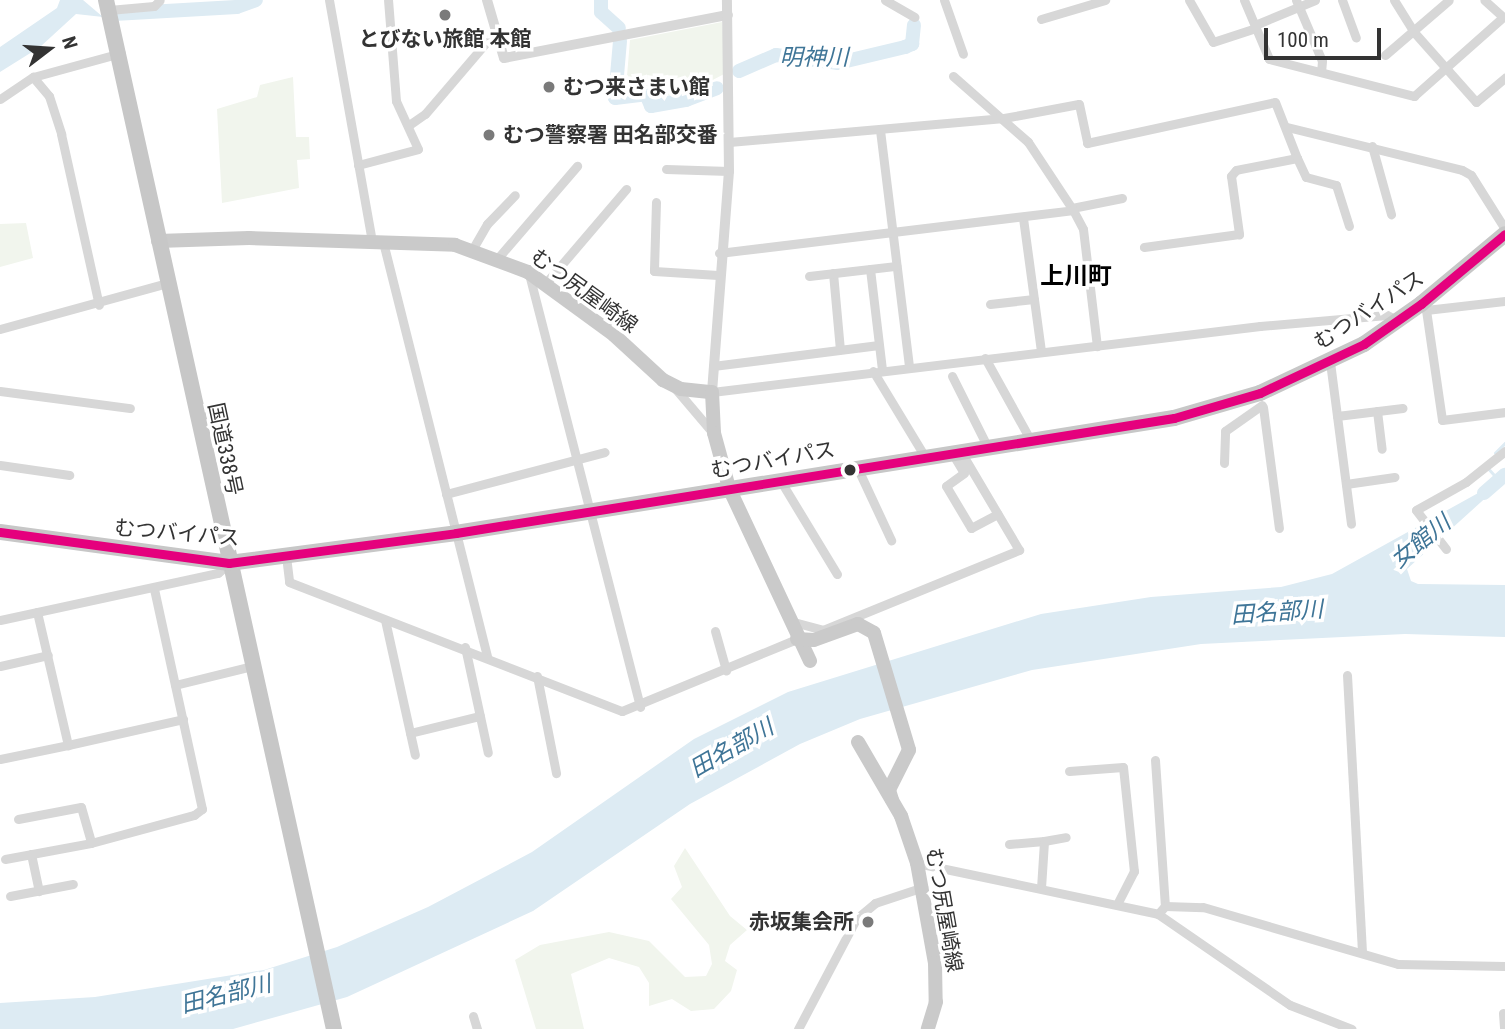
<!DOCTYPE html>
<html>
<head>
<meta charset="utf-8">
<style>
  body { margin:0 }
  #map { position:relative; width:1505px; height:1029px; overflow:hidden; background:#fff; font-family:"Roboto Condensed","Noto Sans JP",sans-serif }
  div>[style] { position:absolute }
  [style*='--x'] { left:calc(var(--x)*1px); top:calc(var(--y)*1px); width:calc(var(--w)*1px); rotate:calc(var(--a)*1deg) }
  .green>* { inset:0; background:#f1f5ed }
  .water>* { inset:0; background:#ddebf3 }
  .stream>* { height:2.5px; margin:-1.25px; padding:0 1.25px; transform-origin:1.25px; border-radius:1.25px; background:#ddebf3 }
  .river>* { height:14px; margin:-7px; padding:0 7px; transform-origin:7px; border-radius:7px; background:#ddebf3 }
  .minor>* { height:9px; margin:-4.5px; padding:0 4.5px; transform-origin:4.5px; border-radius:4.5px; background:#d7d7d7 }
  .tertiary>* { height:10px; margin:-5px; padding:0 5px; transform-origin:5px; border-radius:5px; background:#d7d7d7 }
  .primary>* { height:14px; margin:-7px; padding:0 7px; transform-origin:7px; border-radius:7px; background:#cacaca }
  .trunk>* { height:16px; margin:-8px; padding:0 8px; transform-origin:8px; border-radius:8px; background:#c7c7c7 }
  .bus-1>* { height:9px; margin:-4.5px; padding:0 4.5px; transform-origin:4.5px; border-radius:4.5px; background:#e5007d }
  .dots>* { width:19px; height:19px; translate:-50% -50%; box-sizing:border-box; border:4px solid #fff; border-radius:50% }
  span { translate:-50% -50%; white-space:nowrap; text-align:center; line-height:1.15; -webkit-text-stroke:7px #fff; paint-order:stroke }
  .poi-label { font-size:21px; color:#333; font-weight:700 }
  .left { translate:0 -50%; text-align:left }
  .right { translate:-100% -50%; text-align:right }
  .street-label { font-size:21px; color:#333 }
  .water-label { font-size:23px; color:#3f7597; font-style:italic }
  .quarter-label { font-size:24px; color:#000; font-weight:700 }
  .north { position:absolute; left:14px; top:14px; width:70px; height:70px; -webkit-text-stroke:5px #fff; paint-order:stroke; rotate:73deg; font-size:19px; font-weight:700; line-height:28px; text-align:center; color:#333 }
  .north::after { content:''; display:block; margin:auto; width:24px; height:32px; background:#333; clip-path:polygon(50% 0,100% 100%,50% 72%,0 100%) }
  .scale { position:absolute; left:1264px; top:28px; width:117px; height:32px; box-sizing:border-box; border:4px solid #333; border-top:0; padding-left:9px; font-size:21px; line-height:24px; white-space:nowrap; color:#333; -webkit-text-stroke:5px #fff; paint-order:stroke }
</style>
</head>
<body>
<div id="map">
  <div class="green">
    <div style="clip-path:polygon(722px 22px,726px 73px,688px 93px,656px 97px,651px 87px,626px 88px,630px 40px)"></div>
    <div style="clip-path:polygon(293px 77px,296px 137px,309px 137px,310px 159px,297px 160px,299px 188px,222px 203px,217px 109px,257px 97px,260px 85px)"></div>
    <div style="clip-path:polygon(26px 223px,33px 258px,0 267px,0 224px)"></div>
    <div style="clip-path:polygon(685px 848px,730px 916px,747px 930px,730px 945px,725px 961px,737px 970px,731px 991px,714px 1009px,691px 1011px,672px 999px,649px 1006px,649px 983px,639px 967px,609px 958px,571px 974px,584px 1029px,536px 1029px,515px 960px,540px 945px,609px 932px,649px 941px,685px 977px,706px 976px,712px 964px,709px 945px,671px 899px,682px 887px,674px 866px)"></div>
  </div>
  <div class="water">
    <div style="clip-path:polygon(60px 0,83px 0,103px 17px,76px 14px,40px 47px,0 72px,0 47px,57px 8px)"></div>
    <div style="clip-path:polygon(1497px 477px,1502px 483px,1407px 569px,1411px 581px,1418px 584px,1505px 585px,1505px 637px,1405px 634px,1201px 644px,1032px 670px,860px 719px,800px 744px,690px 804px,533px 911px,347px 997px,233px 1029px,0 1029px,0 1003px,95px 997px,264px 970px,337px 947px,428px 907px,532px 852px,694px 739px,788px 692px,1041px 614px,1151px 597px,1281px 587px,1332px 574px,1480px 492px)"></div>
  </div>
  <div class="stream">
    <div style="--x:1495;--y:453;--w:14;--a:-45"></div>
    <div style="--x:1489;--y:469;--w:15;--a:48"></div>
  </div>
  <div class="river">
    <div style="--x:601;--y:0;--w:12;--a:90"></div>
    <div style="--x:601;--y:12;--w:24;--a:42"></div>
    <div style="--x:114;--y:14;--w:123;--a:-3.3"></div>
    <div style="--x:237;--y:7;--w:20;--a:-20"></div>
    <div style="--x:620;--y:41;--w:57;--a:95"></div>
    <div style="--x:615;--y:98;--w:31;--a:-7"></div>
    <div style="--x:646;--y:94;--w:13;--a:67"></div>
    <div style="--x:651;--y:106;--w:36;--a:-10"></div>
    <div style="--x:686;--y:100;--w:33;--a:-21"></div>
    <div style="--x:739;--y:71;--w:40;--a:-23.4"></div>
    <div style="--x:776;--y:55;--w:63;--a:7.4"></div>
    <div style="--x:838;--y:63;--w:69;--a:-13.4"></div>
    <div style="--x:905;--y:47;--w:8;--a:-23"></div>
    <div style="--x:912;--y:44;--w:19;--a:-84"></div>
    <div style="--x:1484;--y:493;--w:28;--a:-41"></div>
  </div>
  <div class="minor">
    <div style="--x:329;--y:0;--w:245;--a:79.9"></div>
    <div style="--x:885;--y:0;--w:34;--a:30"></div>
    <div style="--x:944;--y:0;--w:57;--a:70.6"></div>
    <div style="--x:1189;--y:0;--w:48;--a:60.3"></div>
    <div style="--x:1213;--y:42;--w:45;--a:-18"></div>
    <div style="--x:1244;--y:0;--w:64;--a:67"></div>
    <div style="--x:1269;--y:59;--w:150;--a:14.3"></div>
    <div style="--x:1414;--y:96;--w:119;--a:-41.6"></div>
    <div style="--x:1503;--y:17;--w:25;--a:-138"></div>
    <div style="--x:1296;--y:0;--w:66;--a:66.9"></div>
    <div style="--x:1322;--y:61;--w:11;--a:95"></div>
    <div style="--x:1342;--y:0;--w:40;--a:69.8"></div>
    <div style="--x:1394;--y:0;--w:36;--a:58"></div>
    <div style="--x:1413;--y:31;--w:95;--a:48.4"></div>
    <div style="--x:1476;--y:102;--w:38;--a:-40"></div>
    <div style="--x:109;--y:10;--w:45;--a:-5.1"></div>
    <div style="--x:154;--y:6;--w:8;--a:-45"></div>
    <div style="--x:1041;--y:19;--w:67;--a:-16.5"></div>
    <div style="--x:1255;--y:25;--w:65;--a:-22.6"></div>
    <div style="--x:1385;--y:55;--w:84;--a:-40.7"></div>
    <div style="--x:953;--y:76;--w:100;--a:41.3"></div>
    <div style="--x:1028;--y:142;--w:82;--a:56.5"></div>
    <div style="--x:33;--y:77;--w:25;--a:50"></div>
    <div style="--x:49;--y:96;--w:40;--a:72"></div>
    <div style="--x:61;--y:134;--w:175;--a:77.5"></div>
    <div style="--x:0;--y:99;--w:40;--a:-34"></div>
    <div style="--x:33;--y:77;--w:91;--a:-15.3"></div>
    <div style="--x:409;--y:125;--w:19;--a:-35"></div>
    <div style="--x:425;--y:114;--w:109;--a:-49.5"></div>
    <div style="--x:1287;--y:127;--w:180;--a:13.8"></div>
    <div style="--x:1462;--y:170;--w:10;--a:29"></div>
    <div style="--x:1471;--y:175;--w:64;--a:57.8"></div>
    <div style="--x:880;--y:130;--w:239;--a:83"></div>
    <div style="--x:729;--y:142;--w:276;--a:-5"></div>
    <div style="--x:1004;--y:118;--w:76;--a:-10.6"></div>
    <div style="--x:1079;--y:104;--w:40;--a:78"></div>
    <div style="--x:1087;--y:143;--w:192;--a:-12.3"></div>
    <div style="--x:1275;--y:102;--w:60;--a:68.6"></div>
    <div style="--x:1297;--y:158;--w:62;--a:168.9"></div>
    <div style="--x:1236;--y:170;--w:8;--a:130"></div>
    <div style="--x:1231;--y:176;--w:59;--a:82.1"></div>
    <div style="--x:1239;--y:234;--w:96;--a:172.2"></div>
    <div style="--x:1372;--y:146;--w:71;--a:74.4"></div>
    <div style="--x:1297;--y:158;--w:21;--a:65"></div>
    <div style="--x:1306;--y:177;--w:31;--a:15"></div>
    <div style="--x:1336;--y:185;--w:43;--a:72.4"></div>
    <div style="--x:358;--y:165;--w:62;--a:-14.9"></div>
    <div style="--x:418;--y:149;--w:53;--a:-114.6"></div>
    <div style="--x:396;--y:101;--w:101;--a:-94.5"></div>
    <div style="--x:666;--y:169;--w:63;--a:1.8"></div>
    <div style="--x:656;--y:202;--w:69;--a:91.7"></div>
    <div style="--x:654;--y:271;--w:64;--a:3.6"></div>
    <div style="--x:1072;--y:208;--w:51;--a:-11.3"></div>
    <div style="--x:1023;--y:218;--w:135;--a:82.3"></div>
    <div style="--x:383;--y:242;--w:428;--a:75.9"></div>
    <div style="--x:472;--y:250;--w:30;--a:-60"></div>
    <div style="--x:487;--y:224;--w:40;--a:-46"></div>
    <div style="--x:719;--y:253;--w:357;--a:-6.9"></div>
    <div style="--x:1073;--y:210;--w:21;--a:62"></div>
    <div style="--x:1083;--y:229;--w:118;--a:83.2"></div>
    <div style="--x:497;--y:259;--w:123;--a:-49.3"></div>
    <div style="--x:870;--y:269;--w:102;--a:83.2"></div>
    <div style="--x:833;--y:273;--w:77;--a:84.8"></div>
    <div style="--x:529;--y:274;--w:447;--a:75.6"></div>
    <div style="--x:809;--y:276;--w:88;--a:-6.6"></div>
    <div style="--x:545;--y:284;--w:125;--a:-49.5"></div>
    <div style="--x:990;--y:304;--w:44;--a:-6.5"></div>
    <div style="--x:1422;--y:306;--w:6;--a:45"></div>
    <div style="--x:1426;--y:310;--w:80;--a:-6.5"></div>
    <div style="--x:1426;--y:310;--w:111;--a:81.7"></div>
    <div style="--x:1442;--y:420;--w:64;--a:-7.2"></div>
    <div style="--x:0;--y:329;--w:173;--a:-15.4"></div>
    <div style="--x:985;--y:358;--w:95;--a:61"></div>
    <div style="--x:1330;--y:362;--w:163;--a:82.6"></div>
    <div style="--x:713;--y:366;--w:167;--a:-7.2"></div>
    <div style="--x:873;--y:371;--w:100;--a:58.8"></div>
    <div style="--x:952;--y:376;--w:80;--a:63.4"></div>
    <div style="--x:674;--y:387;--w:60;--a:49.7"></div>
    <div style="--x:0;--y:391;--w:131;--a:7.5"></div>
    <div style="--x:712;--y:392;--w:552;--a:-6.87"></div>
    <div style="--x:1260;--y:326;--w:127;--a:-5"></div>
    <div style="--x:1387;--y:315;--w:13;--a:27"></div>
    <div style="--x:1263;--y:407;--w:122;--a:82.5"></div>
    <div style="--x:1377;--y:411;--w:38;--a:83"></div>
    <div style="--x:1337;--y:416;--w:66;--a:-6.9"></div>
    <div style="--x:952;--y:453;--w:23;--a:59"></div>
    <div style="--x:964;--y:473;--w:22;--a:144"></div>
    <div style="--x:946;--y:486;--w:49;--a:59.2"></div>
    <div style="--x:971;--y:528;--w:30;--a:-28"></div>
    <div style="--x:1224;--y:463;--w:32;--a:-88"></div>
    <div style="--x:1225;--y:431;--w:45;--a:-35.1"></div>
    <div style="--x:0;--y:465;--w:70;--a:8.2"></div>
    <div style="--x:857;--y:467;--w:81;--a:65"></div>
    <div style="--x:780;--y:480;--w:110;--a:58.8"></div>
    <div style="--x:1346;--y:484;--w:49;--a:-8.3"></div>
    <div style="--x:446;--y:494;--w:164;--a:-14.8"></div>
    <div style="--x:1446;--y:549;--w:49;--a:-127.6"></div>
    <div style="--x:1416;--y:510;--w:57;--a:-29.2"></div>
    <div style="--x:1466;--y:482;--w:50;--a:-38.5"></div>
    <div style="--x:286;--y:556;--w:26;--a:83"></div>
    <div style="--x:289;--y:582;--w:357;--a:21.2"></div>
    <div style="--x:622;--y:711;--w:189;--a:-22.4"></div>
    <div style="--x:37;--y:612;--w:137;--a:76.9"></div>
    <div style="--x:68;--y:745;--w:118;--a:-12.7"></div>
    <div style="--x:0;--y:620;--w:223;--a:-12.2"></div>
    <div style="--x:218;--y:573;--w:15;--a:-42"></div>
    <div style="--x:385;--y:620;--w:138;--a:77.5"></div>
    <div style="--x:790;--y:621;--w:34;--a:15"></div>
    <div style="--x:823;--y:630;--w:212;--a:-22.2"></div>
    <div style="--x:1019;--y:550;--w:114;--a:-120.6"></div>
    <div style="--x:715;--y:631;--w:41;--a:74.2"></div>
    <div style="--x:465;--y:647;--w:108;--a:77.8"></div>
    <div style="--x:0;--y:666;--w:49;--a:-12.9"></div>
    <div style="--x:1347;--y:675;--w:277;--a:86.9"></div>
    <div style="--x:537;--y:676;--w:99;--a:78.9"></div>
    <div style="--x:175;--y:685;--w:79;--a:-13.9"></div>
    <div style="--x:410;--y:733;--w:72;--a:-13.7"></div>
    <div style="--x:0;--y:759;--w:69;--a:-11.6"></div>
    <div style="--x:1155;--y:760;--w:146;--a:86.1"></div>
    <div style="--x:1069;--y:771;--w:54;--a:-4.2"></div>
    <div style="--x:1123;--y:767;--w:105;--a:84"></div>
    <div style="--x:1134;--y:871;--w:36;--a:117"></div>
    <div style="--x:18;--y:819;--w:64;--a:-10.8"></div>
    <div style="--x:81;--y:807;--w:37;--a:74"></div>
    <div style="--x:1009;--y:844;--w:35;--a:-5"></div>
    <div style="--x:31;--y:854;--w:38;--a:78"></div>
    <div style="--x:5;--y:859;--w:87;--a:-10.5"></div>
    <div style="--x:91;--y:843;--w:107;--a:-15.2"></div>
    <div style="--x:194;--y:815;--w:10;--a:-37"></div>
    <div style="--x:202;--y:809;--w:226;--a:-102.3"></div>
    <div style="--x:917;--y:863;--w:246;--a:11.9"></div>
    <div style="--x:1158;--y:914;--w:160;--a:34.6"></div>
    <div style="--x:1290;--y:1005;--w:66;--a:21.2"></div>
    <div style="--x:1041;--y:888;--w:47;--a:-86.3"></div>
    <div style="--x:1044;--y:841;--w:22;--a:-10"></div>
    <div style="--x:10;--y:896;--w:64;--a:-10.8"></div>
    <div style="--x:1158;--y:914;--w:11;--a:-49"></div>
    <div style="--x:1165;--y:906;--w:38;--a:2"></div>
    <div style="--x:1203;--y:907;--w:203;--a:16.3"></div>
    <div style="--x:1398;--y:964;--w:107;--a:1.1"></div>
    <div style="--x:1503;--y:1013;--w:16;--a:86"></div>
    <div style="--x:473;--y:1016;--w:14;--a:73"></div>
    <div style="--x:798;--y:1029;--w:124;--a:-62.2"></div>
    <div style="--x:856;--y:919;--w:25;--a:-40"></div>
    <div style="--x:875;--y:903;--w:51;--a:-18.4"></div>
  </div>
  <div class="tertiary">
    <div style="--x:487;--y:0;--w:60;--a:73.7"></div>
    <div style="--x:504;--y:58;--w:228;--a:-10.9"></div>
    <div style="--x:712;--y:392;--w:222;--a:-85.6"></div>
    <div style="--x:729;--y:171;--w:171;--a:-90.7"></div>
  </div>
  <div class="primary">
    <div style="--x:158;--y:241;--w:91;--a:-1.9"></div>
    <div style="--x:249;--y:238;--w:206;--a:1.9"></div>
    <div style="--x:455;--y:245;--w:78;--a:20.3"></div>
    <div style="--x:528;--y:272;--w:107;--a:36.2"></div>
    <div style="--x:614;--y:335;--w:67;--a:42.6"></div>
    <div style="--x:663;--y:380;--w:20;--a:27"></div>
    <div style="--x:681;--y:389;--w:31;--a:6"></div>
    <div style="--x:712;--y:392;--w:41;--a:87.2"></div>
    <div style="--x:714;--y:433;--w:57;--a:74.7"></div>
    <div style="--x:729;--y:488;--w:191;--a:64.9"></div>
    <div style="--x:797;--y:639;--w:17;--a:3"></div>
    <div style="--x:814;--y:640;--w:47;--a:-20"></div>
    <div style="--x:858;--y:624;--w:18;--a:29"></div>
    <div style="--x:874;--y:633;--w:122;--a:73.3"></div>
    <div style="--x:909;--y:750;--w:45;--a:116.6"></div>
    <div style="--x:889;--y:790;--w:10;--a:73"></div>
    <div style="--x:858;--y:742;--w:86;--a:59.8"></div>
    <div style="--x:901;--y:816;--w:50;--a:71.2"></div>
    <div style="--x:917;--y:863;--w:102;--a:79.8"></div>
    <div style="--x:935;--y:963;--w:39;--a:89"></div>
    <div style="--x:936;--y:1002;--w:28;--a:107"></div>
  </div>
  <div class="trunk">
    <div style="--x:106;--y:0;--w:1054;--a:77.51"></div>
    <div style="--x:0;--y:532;--w:231;--a:7.7"></div>
    <div style="--x:229;--y:563;--w:229;--a:-7.5"></div>
    <div style="--x:456;--y:533;--w:727;--a:-9.1"></div>
    <div style="--x:1174;--y:418;--w:90;--a:-16.2"></div>
    <div style="--x:1260;--y:393;--w:115;--a:-25.2"></div>
    <div style="--x:1364;--y:344;--w:70;--a:-35.1"></div>
    <div style="--x:1421;--y:304;--w:109;--a:-39.8"></div>
  </div>
  <div class="bus-1">
    <div style="--x:0;--y:532;--w:231;--a:7.7"></div>
    <div style="--x:229;--y:563;--w:229;--a:-7.5"></div>
    <div style="--x:456;--y:533;--w:727;--a:-9.1"></div>
    <div style="--x:1174;--y:418;--w:90;--a:-16.2"></div>
    <div style="--x:1260;--y:393;--w:115;--a:-25.2"></div>
    <div style="--x:1364;--y:344;--w:70;--a:-35.1"></div>
    <div style="--x:1421;--y:304;--w:109;--a:-39.8"></div>
  </div>
  <div class="dots">
    <div style="left:445px;top:15px;background:#7a7a7a"></div>
    <div style="left:549px;top:87px;background:#7a7a7a"></div>
    <div style="left:489px;top:135px;background:#7a7a7a"></div>
    <div style="left:850px;top:470px;background:#333"></div>
    <div style="left:868px;top:922px;background:#7a7a7a"></div>
  </div>
  <div class="poi-label">
    <span style="left:445px;top:39px">とびない旅館 本館</span>
    <span class="left" style="left:563px;top:87px">むつ来さまい館</span>
    <span class="left" style="left:503px;top:135px">むつ警察署 田名部交番</span>
    <span class="right" style="left:854px;top:922px">赤坂集会所</span>
  </div>
  <div class="street-label">
    <span style="left:584px;top:291px;rotate:36deg">むつ尻屋崎線</span>
    <span style="left:1369px;top:310px;rotate:-33deg">むつバイパス</span>
    <span style="left:225px;top:449px;rotate:78deg">国道338号</span>
    <span style="left:773px;top:460px;rotate:-10deg">むつバイパス</span>
    <span style="left:177px;top:533px;rotate:5deg">むつバイパス</span>
    <span style="left:944px;top:910px;rotate:80deg">むつ尻屋崎線</span>
  </div>
  <div class="water-label">
    <span style="left:814px;top:58px">明神川</span>
    <span style="left:1421px;top:542px;rotate:-39deg">女館川</span>
    <span style="left:1277px;top:613px;rotate:-4deg">田名部川</span>
    <span style="left:732px;top:749px;rotate:-30deg">田名部川</span>
    <span style="left:226px;top:995px;rotate:-14deg">田名部川</span>
  </div>
  <div class="quarter-label">
    <span style="left:1076px;top:277px">上川町</span>
  </div>
  <div class="north">N</div>
  <div class="scale">100 m</div>
</div>
</body>
</html>
